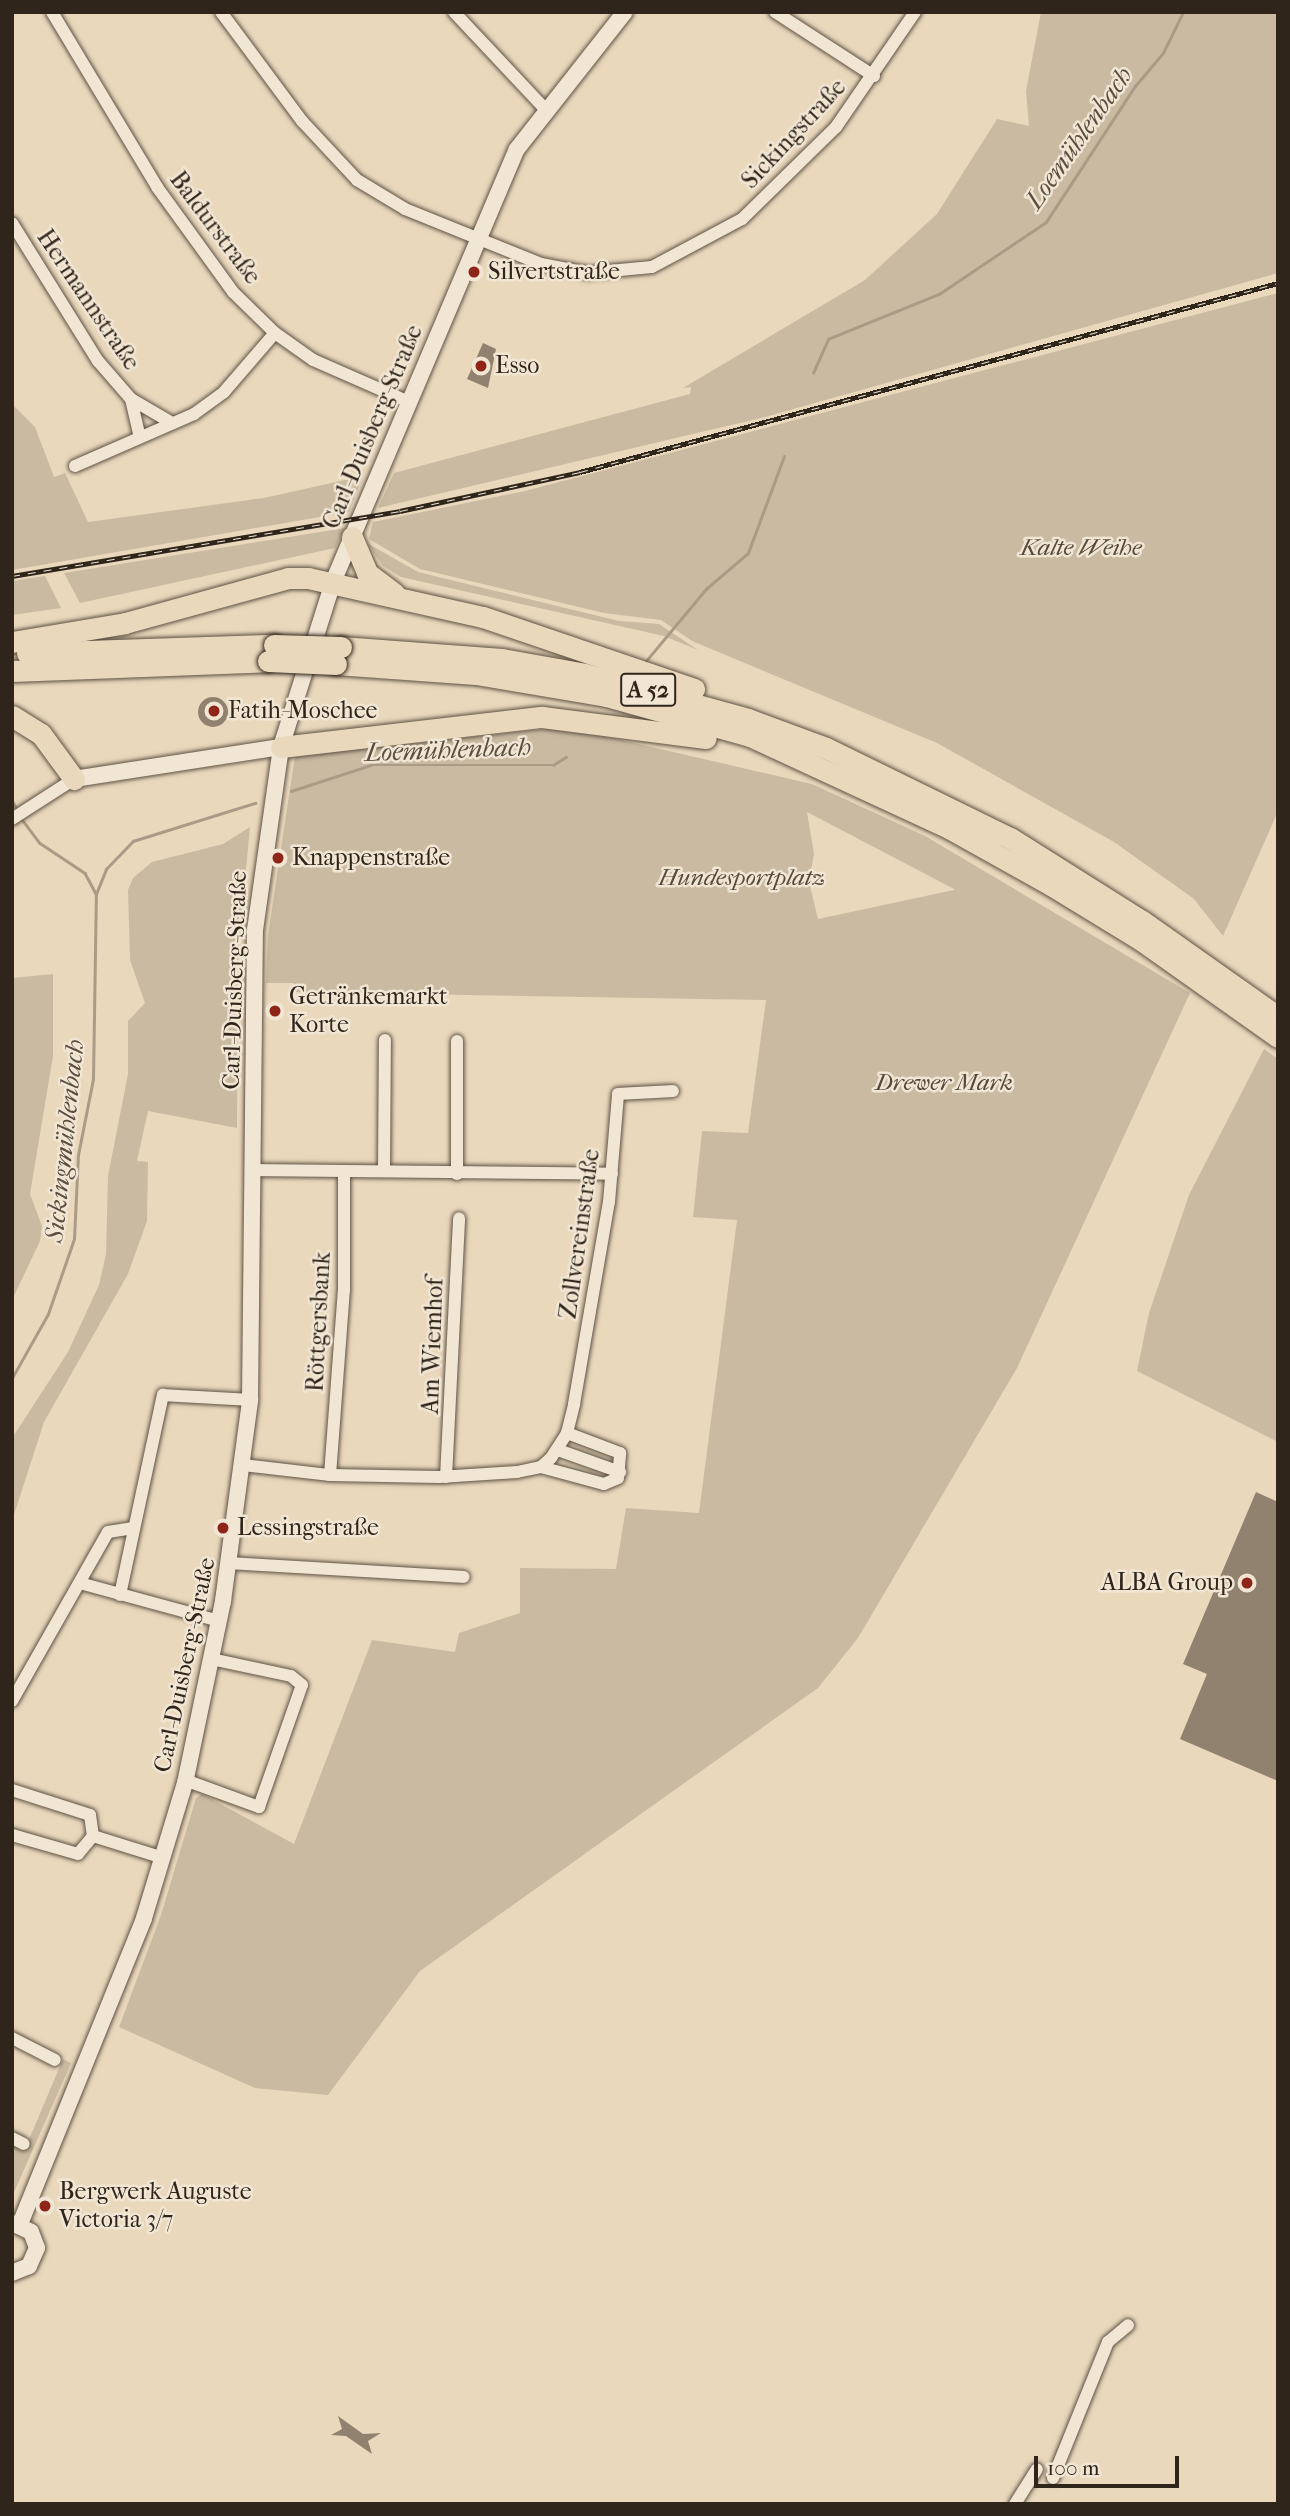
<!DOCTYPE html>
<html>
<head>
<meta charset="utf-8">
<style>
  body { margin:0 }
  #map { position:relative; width:1290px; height:2516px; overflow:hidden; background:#ead8bd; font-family:"IM FELL French Canon",serif }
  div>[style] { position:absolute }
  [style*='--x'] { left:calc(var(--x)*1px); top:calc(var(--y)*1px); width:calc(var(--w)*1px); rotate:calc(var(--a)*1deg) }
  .green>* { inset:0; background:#cabaa1 }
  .stream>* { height:2.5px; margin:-1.25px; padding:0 1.25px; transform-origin:1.25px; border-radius:1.25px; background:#ab9b86 }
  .building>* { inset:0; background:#91826f }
  .round { border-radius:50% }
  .roads { filter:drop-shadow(0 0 2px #5e5243) drop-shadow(0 0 2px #5e5243) }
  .street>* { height:12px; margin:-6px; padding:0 6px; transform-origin:6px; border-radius:6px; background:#f1e6d4 }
  .secondary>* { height:16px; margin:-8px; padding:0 8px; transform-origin:8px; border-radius:8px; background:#f1e6d4 }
  .highway>* { height:21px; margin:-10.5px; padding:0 10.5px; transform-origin:10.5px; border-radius:10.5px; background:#ead8bd }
  .rail>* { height:5px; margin-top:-2.5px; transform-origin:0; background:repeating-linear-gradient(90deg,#f1e6d4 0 8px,#30251a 0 16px); box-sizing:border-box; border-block:2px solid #30251a }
  .bridges { filter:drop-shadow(0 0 2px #30251a) drop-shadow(0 0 2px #30251a) }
  .highway-bridge>* { height:21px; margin:-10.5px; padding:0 10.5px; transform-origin:10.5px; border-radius:10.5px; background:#ead8bd }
  .dots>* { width:19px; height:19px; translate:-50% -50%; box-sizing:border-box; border:4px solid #f1e6d4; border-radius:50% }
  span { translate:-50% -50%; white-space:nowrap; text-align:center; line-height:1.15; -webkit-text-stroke:5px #f1e6d4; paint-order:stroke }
  .shield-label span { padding:2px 5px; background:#f1e6d4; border:2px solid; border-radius:5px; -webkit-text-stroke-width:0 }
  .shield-label { font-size:23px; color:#30251a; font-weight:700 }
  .street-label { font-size:24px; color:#30251a }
  .poi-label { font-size:24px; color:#30251a }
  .left { translate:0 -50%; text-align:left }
  .right { translate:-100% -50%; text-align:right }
  .park-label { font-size:24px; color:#564a3c; font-style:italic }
  .water-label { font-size:26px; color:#5b4e40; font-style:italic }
  .frame { position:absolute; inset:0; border:14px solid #30251a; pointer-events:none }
  .scale { position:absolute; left:1034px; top:2456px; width:145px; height:32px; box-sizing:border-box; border:4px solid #30251a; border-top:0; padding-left:9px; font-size:21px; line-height:24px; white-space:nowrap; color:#30251a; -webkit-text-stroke:5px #f1e6d4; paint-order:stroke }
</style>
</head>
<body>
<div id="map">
  <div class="green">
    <div style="clip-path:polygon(1041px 12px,1278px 12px,1278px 273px,765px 417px,378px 508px,394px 473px,690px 394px,691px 387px,683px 388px,865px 280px,937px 214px,997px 119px,1029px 126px,1026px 91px)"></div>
    <div style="clip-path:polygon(1278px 293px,1278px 811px,1223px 936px,1194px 899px,1114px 842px,937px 743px,692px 641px,661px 620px,604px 613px,420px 569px,369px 539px,373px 522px,525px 491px)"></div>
    <div style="clip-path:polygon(12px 404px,35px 427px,54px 477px,65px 473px,88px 522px,264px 498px,363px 476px,349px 512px,12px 570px)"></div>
    <div style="clip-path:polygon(345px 528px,335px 548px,80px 603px,64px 573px)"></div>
    <div style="clip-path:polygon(367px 543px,418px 572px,619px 621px,659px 624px,698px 650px,664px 636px,401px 577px,383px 566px)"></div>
    <div style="clip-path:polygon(45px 576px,61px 608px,12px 615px,12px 581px)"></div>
    <div style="clip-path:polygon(evenodd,565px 727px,812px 784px,925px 836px,1190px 993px,1017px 1368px,858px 1638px,818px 1688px,420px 1971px,328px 2095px,255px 2088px,119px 2027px,161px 1915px,196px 1798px,202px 1794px,294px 1844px,372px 1640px,455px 1652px,459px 1633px,520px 1613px,520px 1568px,616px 1569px,626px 1508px,699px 1513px,737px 1220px,693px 1217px,702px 1131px,748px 1133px,766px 1000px,294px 992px,294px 983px,266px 983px,268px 935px,295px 756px,565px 727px,807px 812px,954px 889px,954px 890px,818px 919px,809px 882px,814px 854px,807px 812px)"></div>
    <div style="clip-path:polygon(250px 827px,238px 953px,237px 1128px,148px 1111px,137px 1161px,148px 1162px,147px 1221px,128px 1274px,44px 1422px,12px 1521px,12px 1438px,68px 1352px,99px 1285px,106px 1254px,108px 1176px,128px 1074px,128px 1021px,145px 1003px,130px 960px,128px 890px,133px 878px,152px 862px,223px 844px)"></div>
    <div style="clip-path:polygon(53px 974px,53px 1056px,30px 1194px,42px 1226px,40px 1241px,12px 1300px,12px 978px)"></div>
    <div style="clip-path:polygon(1264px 1049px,1278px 1059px,1278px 1442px,1137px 1371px,1149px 1313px,1189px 1195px)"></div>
    <div style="clip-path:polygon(63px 2059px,71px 2063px,12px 2197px,12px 2143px,25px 2149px)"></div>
  </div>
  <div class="stream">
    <div style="--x:813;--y:373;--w:37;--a:-66"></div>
    <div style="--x:828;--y:339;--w:120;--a:-22.1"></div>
    <div style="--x:939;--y:294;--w:129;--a:-33.9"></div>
    <div style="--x:1046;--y:222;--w:163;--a:-56.8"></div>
    <div style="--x:1135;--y:86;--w:43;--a:-49.7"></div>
    <div style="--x:1163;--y:53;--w:46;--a:-64"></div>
    <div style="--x:646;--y:661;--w:94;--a:-50.2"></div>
    <div style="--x:706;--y:589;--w:55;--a:-40.6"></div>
    <div style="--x:748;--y:553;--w:103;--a:-69.6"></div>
    <div style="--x:291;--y:791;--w:84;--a:-18"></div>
    <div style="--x:371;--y:765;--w:182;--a:0"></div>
    <div style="--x:553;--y:765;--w:15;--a:-32"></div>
    <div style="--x:12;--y:800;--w:10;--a:61"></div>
    <div style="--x:21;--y:818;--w:31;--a:53"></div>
    <div style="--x:40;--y:843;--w:54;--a:33.7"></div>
    <div style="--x:85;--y:873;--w:24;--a:62"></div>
    <div style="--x:12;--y:1378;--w:73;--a:-60.6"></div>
    <div style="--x:48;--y:1314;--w:79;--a:-70.9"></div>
    <div style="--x:74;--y:1239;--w:84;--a:-87.3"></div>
    <div style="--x:78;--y:1155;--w:77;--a:-78.8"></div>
    <div style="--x:93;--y:1079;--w:185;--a:-89.1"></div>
    <div style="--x:96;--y:894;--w:27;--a:-68"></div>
    <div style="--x:106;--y:869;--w:39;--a:-46"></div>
    <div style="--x:133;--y:841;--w:128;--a:-17.3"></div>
  </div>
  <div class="building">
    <div style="clip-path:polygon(483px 343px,496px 349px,488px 388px,467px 379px)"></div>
    <div class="round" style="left:198px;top:697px;width:30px;height:30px"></div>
    <div style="clip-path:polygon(1256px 1492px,1278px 1502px,1278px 1781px,1180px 1739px,1207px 1674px,1183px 1664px)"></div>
    <div style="clip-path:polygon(338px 2416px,363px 2434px,381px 2433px,368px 2441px,372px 2454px,346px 2436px,331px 2435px,342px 2429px)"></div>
  </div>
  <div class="roads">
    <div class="street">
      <div style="--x:52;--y:12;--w:204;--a:59"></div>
      <div style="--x:157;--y:187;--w:130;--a:54.1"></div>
      <div style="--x:233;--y:292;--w:59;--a:44.3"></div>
      <div style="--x:275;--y:333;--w:47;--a:35.4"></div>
      <div style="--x:313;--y:360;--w:105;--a:23.6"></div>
      <div style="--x:221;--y:12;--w:136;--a:53.4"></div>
      <div style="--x:302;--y:121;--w:81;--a:47"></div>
      <div style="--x:357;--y:180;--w:56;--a:31.1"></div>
      <div style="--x:405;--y:209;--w:147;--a:22"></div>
      <div style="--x:541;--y:264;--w:48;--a:10.8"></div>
      <div style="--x:588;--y:273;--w:64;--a:-5.4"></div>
      <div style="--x:652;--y:267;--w:102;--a:-28.1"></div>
      <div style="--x:742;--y:219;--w:132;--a:-44.4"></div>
      <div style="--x:836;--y:127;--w:140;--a:-55.5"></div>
      <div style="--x:454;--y:12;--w:132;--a:46.8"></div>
      <div style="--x:775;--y:12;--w:118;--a:32.9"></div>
      <div style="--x:12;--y:223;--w:163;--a:58.1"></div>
      <div style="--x:98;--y:361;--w:50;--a:49"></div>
      <div style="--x:131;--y:399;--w:48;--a:30.3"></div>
      <div style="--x:131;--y:399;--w:39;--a:77"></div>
      <div style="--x:75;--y:466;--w:130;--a:-23.6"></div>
      <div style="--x:194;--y:414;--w:37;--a:-36"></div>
      <div style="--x:224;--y:392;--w:78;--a:-49.2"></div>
      <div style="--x:12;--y:819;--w:74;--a:-32.8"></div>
      <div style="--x:254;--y:1170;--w:358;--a:0.6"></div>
      <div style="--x:384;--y:1170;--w:130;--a:-89.6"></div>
      <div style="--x:457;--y:1174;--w:133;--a:-90"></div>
      <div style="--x:558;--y:1450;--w:66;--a:19.5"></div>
      <div style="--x:243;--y:1465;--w:88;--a:6.6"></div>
      <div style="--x:330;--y:1475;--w:109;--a:1.1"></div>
      <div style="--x:439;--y:1477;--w:78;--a:-3.7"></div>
      <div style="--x:517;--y:1472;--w:25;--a:-12"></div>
      <div style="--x:541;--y:1467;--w:13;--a:-42"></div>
      <div style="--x:551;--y:1458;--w:30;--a:-57"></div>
      <div style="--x:567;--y:1433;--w:30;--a:-76"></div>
      <div style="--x:574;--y:1404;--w:205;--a:-80.2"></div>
      <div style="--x:609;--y:1202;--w:108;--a:-85.2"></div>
      <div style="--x:618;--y:1094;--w:55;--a:-3.1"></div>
      <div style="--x:541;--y:1467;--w:65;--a:15.1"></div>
      <div style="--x:604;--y:1484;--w:15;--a:-23"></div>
      <div style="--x:618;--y:1478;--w:25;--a:-85"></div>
      <div style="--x:620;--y:1453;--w:57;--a:-159.3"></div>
      <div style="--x:330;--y:1475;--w:186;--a:-85.7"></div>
      <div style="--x:344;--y:1290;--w:119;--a:-90"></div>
      <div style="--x:446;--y:1477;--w:259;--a:-87.1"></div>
      <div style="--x:230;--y:1563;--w:234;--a:3.4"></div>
      <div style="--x:80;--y:1583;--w:144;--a:15.3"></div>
      <div style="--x:120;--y:1595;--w:205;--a:-77.9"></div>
      <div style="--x:163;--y:1395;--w:87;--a:3.3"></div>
      <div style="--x:12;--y:1701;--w:194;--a:-60.4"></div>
      <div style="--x:108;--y:1532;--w:24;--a:-9"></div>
      <div style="--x:185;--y:1780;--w:79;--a:20"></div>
      <div style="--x:259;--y:1807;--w:129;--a:-70.6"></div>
      <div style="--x:302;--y:1685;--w:14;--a:-141"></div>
      <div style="--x:291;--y:1676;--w:81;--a:-167.9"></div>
      <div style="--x:12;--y:1790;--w:82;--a:17.8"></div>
      <div style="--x:90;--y:1815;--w:21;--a:82"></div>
      <div style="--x:93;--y:1836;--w:23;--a:130"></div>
      <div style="--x:78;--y:1854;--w:69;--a:-163.9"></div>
      <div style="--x:93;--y:1836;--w:73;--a:17.4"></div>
      <div style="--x:12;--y:2038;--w:48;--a:27.1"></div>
      <div style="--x:12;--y:2138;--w:13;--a:27"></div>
      <div style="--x:1053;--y:2478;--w:147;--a:-68"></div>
      <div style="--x:1108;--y:2342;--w:26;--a:-40"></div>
      <div style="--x:1015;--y:2504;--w:41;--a:-57.8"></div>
    </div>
    <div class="secondary">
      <div style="--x:74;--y:779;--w:209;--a:-8.8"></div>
      <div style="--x:12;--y:2223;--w:21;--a:25"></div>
      <div style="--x:31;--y:2232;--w:17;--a:69"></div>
      <div style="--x:37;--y:2248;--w:20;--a:114"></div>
      <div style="--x:29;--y:2266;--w:18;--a:158"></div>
      <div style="--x:20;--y:2224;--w:330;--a:-67.9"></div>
      <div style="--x:144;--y:1918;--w:141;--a:-73.1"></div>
      <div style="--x:185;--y:1783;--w:186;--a:-78.2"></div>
      <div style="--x:223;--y:1601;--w:203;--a:-82.3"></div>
      <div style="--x:250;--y:1400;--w:470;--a:-89.4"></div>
      <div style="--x:255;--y:930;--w:185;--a:-81.9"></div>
      <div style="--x:281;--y:747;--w:173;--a:-72.5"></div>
      <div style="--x:333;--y:582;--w:470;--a:-67"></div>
      <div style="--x:517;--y:149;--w:174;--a:-51.8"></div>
    </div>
    <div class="highway">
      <div style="--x:352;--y:537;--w:39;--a:67"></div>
      <div style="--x:367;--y:573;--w:34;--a:37"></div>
      <div style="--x:12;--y:642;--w:115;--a:-9.5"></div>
      <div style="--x:125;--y:623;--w:169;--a:-15.4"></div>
      <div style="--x:288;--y:578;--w:20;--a:0"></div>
      <div style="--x:308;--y:578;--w:179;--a:12.6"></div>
      <div style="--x:483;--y:617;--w:223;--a:18.8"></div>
      <div style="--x:341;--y:647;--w:161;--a:4.3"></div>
      <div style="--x:502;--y:659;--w:84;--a:10.2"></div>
      <div style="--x:585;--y:674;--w:169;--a:15.4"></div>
      <div style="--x:748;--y:719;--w:83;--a:20.4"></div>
      <div style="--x:826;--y:748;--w:205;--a:26.1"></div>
      <div style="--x:1010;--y:838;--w:156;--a:32.2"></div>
      <div style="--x:1142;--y:921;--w:166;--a:35.2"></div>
      <div style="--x:27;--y:653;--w:247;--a:-1.9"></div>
      <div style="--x:336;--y:664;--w:140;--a:4.1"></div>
      <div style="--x:476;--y:674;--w:132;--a:9.6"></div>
      <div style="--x:606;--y:696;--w:149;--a:15.5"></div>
      <div style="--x:750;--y:736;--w:219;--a:24.8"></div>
      <div style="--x:949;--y:828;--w:117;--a:29.2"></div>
      <div style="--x:1051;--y:885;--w:105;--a:31.4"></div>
      <div style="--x:1141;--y:940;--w:168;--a:35.3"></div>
      <div style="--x:12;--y:671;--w:256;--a:-2.2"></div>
      <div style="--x:12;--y:716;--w:34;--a:32"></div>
      <div style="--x:41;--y:734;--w:56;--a:53.7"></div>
      <div style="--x:281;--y:747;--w:263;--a:-6.6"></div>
      <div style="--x:542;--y:717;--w:165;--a:7.3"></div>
    </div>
  </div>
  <div class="rail">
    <div style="--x:12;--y:576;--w:393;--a:-9.5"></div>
    <div style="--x:400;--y:511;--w:184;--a:-12.2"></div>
    <div style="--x:580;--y:472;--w:723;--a:-15.15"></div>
  </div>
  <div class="bridges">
    <div class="highway-bridge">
      <div style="--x:274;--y:645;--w:67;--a:1.7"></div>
      <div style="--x:268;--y:661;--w:68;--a:2.5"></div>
    </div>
  </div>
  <div class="dots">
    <div style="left:474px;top:272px;background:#8f2418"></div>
    <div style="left:481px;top:366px;background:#8f2418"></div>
    <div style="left:214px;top:711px;background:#8f2418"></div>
    <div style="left:278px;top:858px;background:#8f2418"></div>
    <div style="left:275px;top:1011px;background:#8f2418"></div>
    <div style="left:223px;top:1528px;background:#8f2418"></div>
    <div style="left:1247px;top:1583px;background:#8f2418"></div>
    <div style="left:45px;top:2206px;background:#8f2418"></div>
  </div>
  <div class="shield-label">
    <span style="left:648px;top:690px">A 52</span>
  </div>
  <div class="street-label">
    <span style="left:794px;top:134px;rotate:-47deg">Sickingstraße</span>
    <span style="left:215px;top:228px;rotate:53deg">Baldurstraße</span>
    <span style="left:88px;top:300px;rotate:56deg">Hermannstraße</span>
    <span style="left:373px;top:427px;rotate:-67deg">Carl-Duisberg-Straße</span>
    <span style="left:235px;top:980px;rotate:-88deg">Carl-Duisberg-Straße</span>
    <span style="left:580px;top:1234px;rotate:-82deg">Zollvereinstraße</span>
    <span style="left:319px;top:1322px;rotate:-87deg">Röttgersbank</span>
    <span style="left:433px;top:1346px;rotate:-88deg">Am Wiemhof</span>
    <span style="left:185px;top:1665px;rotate:-78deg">Carl-Duisberg-Straße</span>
  </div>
  <div class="poi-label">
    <span class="left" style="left:488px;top:272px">Silvertstraße</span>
    <span class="left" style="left:495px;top:366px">Esso</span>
    <span class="left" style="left:228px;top:711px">Fatih-Moschee</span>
    <span class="left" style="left:292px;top:858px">Knappenstraße</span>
    <span class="left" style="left:289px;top:1011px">Getränkemarkt<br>Korte</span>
    <span class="left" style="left:237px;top:1528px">Lessingstraße</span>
    <span class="right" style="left:1233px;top:1583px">ALBA Group</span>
    <span class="left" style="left:59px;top:2206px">Bergwerk Auguste<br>Victoria 3/7</span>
  </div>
  <div class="park-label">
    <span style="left:1081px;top:548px">Kalte Weihe</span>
    <span style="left:742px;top:878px">Hundesportplatz</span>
    <span style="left:944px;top:1083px">Drewer Mark</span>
  </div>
  <div class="water-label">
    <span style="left:1079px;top:138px;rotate:-55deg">Loemühlenbach</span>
    <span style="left:448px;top:750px;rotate:-2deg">Loemühlenbach</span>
    <span style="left:65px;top:1141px;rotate:-84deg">Sickingmühlenbach</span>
  </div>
  <div class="frame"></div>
  <div class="scale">100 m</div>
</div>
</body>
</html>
